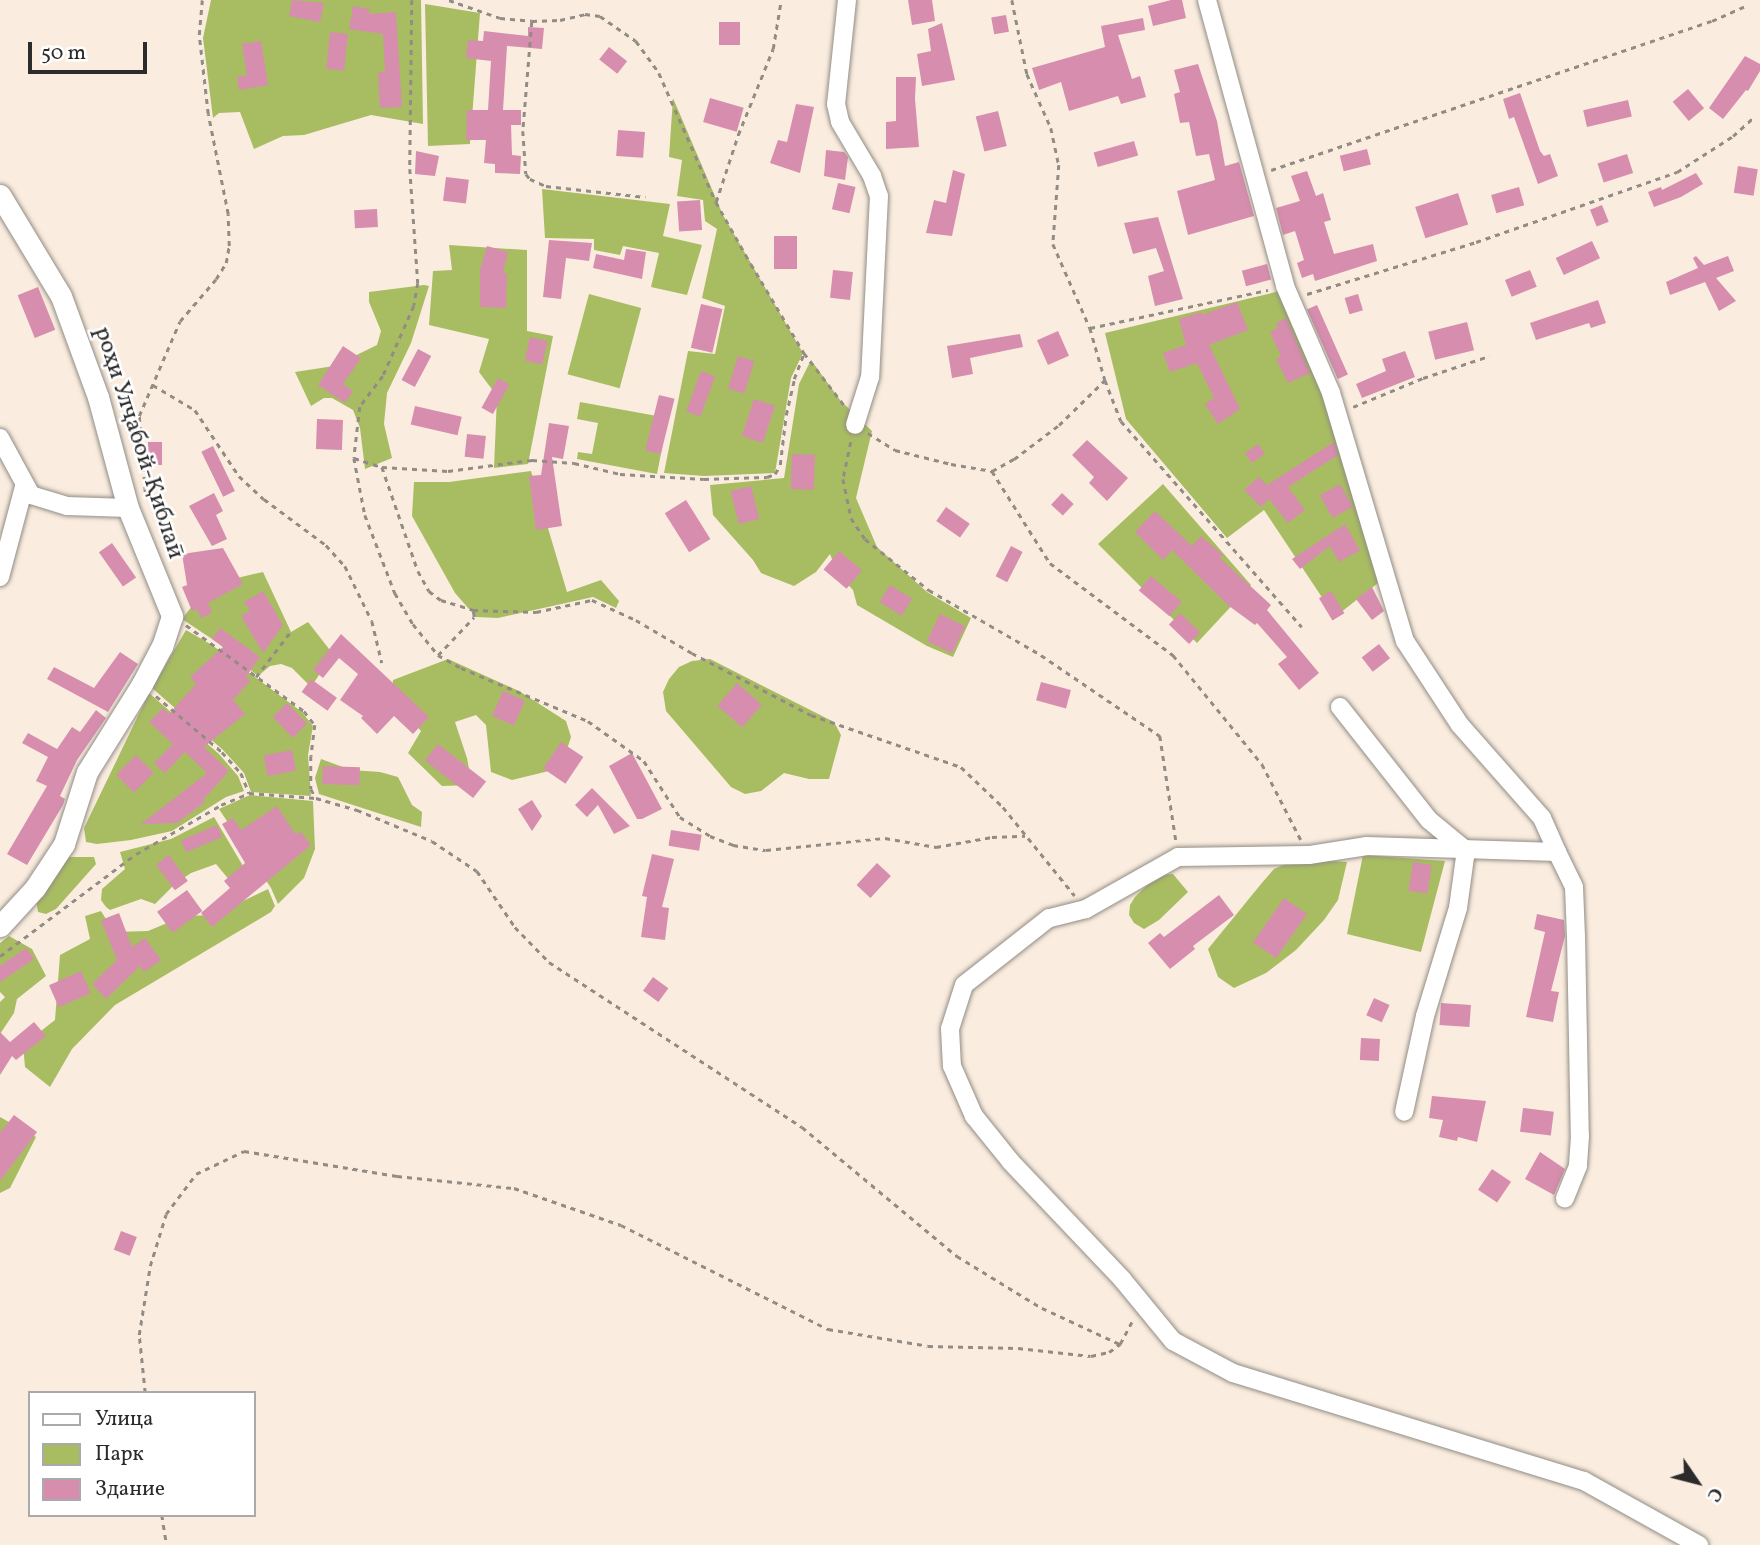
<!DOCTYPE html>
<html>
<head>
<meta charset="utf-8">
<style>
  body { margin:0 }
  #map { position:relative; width:1760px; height:1545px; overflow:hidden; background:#faeddf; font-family:Vollkorn,serif }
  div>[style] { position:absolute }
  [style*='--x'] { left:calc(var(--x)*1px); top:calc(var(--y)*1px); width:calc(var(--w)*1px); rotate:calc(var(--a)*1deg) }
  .green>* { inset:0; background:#a8bd61; transform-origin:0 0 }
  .building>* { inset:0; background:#d78dae; transform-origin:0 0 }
  .path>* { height:2.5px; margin-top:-1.25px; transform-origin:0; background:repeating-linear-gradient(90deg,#928c85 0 5px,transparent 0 10px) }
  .roads { filter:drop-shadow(0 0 2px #928c85) drop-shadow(0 0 2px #928c85) }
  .minor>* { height:18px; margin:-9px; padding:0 9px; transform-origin:9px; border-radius:9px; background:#fff }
  .tertiary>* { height:21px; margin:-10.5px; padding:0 10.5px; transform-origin:10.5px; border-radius:10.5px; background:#fff }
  span { translate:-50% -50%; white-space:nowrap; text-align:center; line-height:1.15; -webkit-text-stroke:5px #fff; paint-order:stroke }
  .street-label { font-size:24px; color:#2b2b2b }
  .legend { position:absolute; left:28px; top:1391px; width:228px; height:126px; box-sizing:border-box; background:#fff; border:2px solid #aaa; margin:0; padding:9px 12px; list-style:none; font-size:21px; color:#2b2b2b }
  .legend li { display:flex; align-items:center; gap:14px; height:35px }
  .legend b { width:35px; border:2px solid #aaa }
  .north { position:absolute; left:1662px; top:1447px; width:70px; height:70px; -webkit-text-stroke:5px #fff; paint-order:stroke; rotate:125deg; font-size:19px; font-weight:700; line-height:28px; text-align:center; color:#2b2b2b }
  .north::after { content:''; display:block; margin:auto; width:24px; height:32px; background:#2b2b2b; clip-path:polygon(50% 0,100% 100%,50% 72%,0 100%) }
  .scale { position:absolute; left:28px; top:42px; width:119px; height:32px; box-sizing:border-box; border:4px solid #2b2b2b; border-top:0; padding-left:9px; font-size:21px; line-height:24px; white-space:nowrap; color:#2b2b2b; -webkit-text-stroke:5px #fff; paint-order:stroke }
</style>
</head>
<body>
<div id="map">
  <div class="green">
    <div style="clip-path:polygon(211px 0,421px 0,423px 124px,371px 115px,304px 135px,283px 136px,254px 149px,240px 112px,219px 113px,213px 118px,203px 38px)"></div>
    <div style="clip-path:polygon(425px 4px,480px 13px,470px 144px,428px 146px)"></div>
    <div style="clip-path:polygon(673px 98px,723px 215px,803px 353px,791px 378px,775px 473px,704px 476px,664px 473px,688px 351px,715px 354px,725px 306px,702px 298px,717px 229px,705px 221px,703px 200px,677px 196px,682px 160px,669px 157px)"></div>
    <div style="clip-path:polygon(542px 189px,670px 204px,663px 236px,702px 245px,687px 295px,651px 287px,659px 253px,623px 246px,620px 255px,594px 250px,594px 239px,545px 238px)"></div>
    <div style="clip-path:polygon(449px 245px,527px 250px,527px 331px,553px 336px,528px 464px,494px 468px,497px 396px,479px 372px,489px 339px,429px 325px,433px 271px,452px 270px)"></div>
    <div style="clip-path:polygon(424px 285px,429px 286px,411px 343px,387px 393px,384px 424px,392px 458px,365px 469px,360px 428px,353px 410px,332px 398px,324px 398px,311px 406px,295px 372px,334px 366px,377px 345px,381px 331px,369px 302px,369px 292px)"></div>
    <div style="clip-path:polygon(1284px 290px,1332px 410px,1383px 579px,1335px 617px,1264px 510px,1227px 538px,1126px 419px,1105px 333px)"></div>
    <div style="left:589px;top:294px;width:54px;height:83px;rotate:15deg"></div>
    <div style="clip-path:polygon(811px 360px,840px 400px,872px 431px,856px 498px,877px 547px,927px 592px,971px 618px,953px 657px,927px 646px,857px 605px,853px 590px,838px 574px,830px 554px,816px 572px,794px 586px,761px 573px,753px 560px,713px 515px,710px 485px,784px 478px,799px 384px)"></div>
    <div style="clip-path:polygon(580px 402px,668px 418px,657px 474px,577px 459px,578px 452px,592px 454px,598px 423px,577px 419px)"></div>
    <div style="clip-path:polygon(531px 471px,567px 592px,601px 580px,619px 601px,616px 608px,593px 597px,498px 618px,476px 617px,455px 593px,412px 516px,414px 482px,449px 482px)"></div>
    <div style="clip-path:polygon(1163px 484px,1251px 585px,1197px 643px,1098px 544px)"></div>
    <div style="clip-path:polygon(263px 572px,291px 632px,308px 622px,333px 654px,311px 687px,292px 668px,281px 664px,270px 666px,258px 676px,218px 643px,182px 619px,199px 597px,224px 581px)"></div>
    <div style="clip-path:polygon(186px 630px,212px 645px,302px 712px,313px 726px,308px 755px,311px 796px,251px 792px,244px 773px,223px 750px,152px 688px)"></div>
    <div style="clip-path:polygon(448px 659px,519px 691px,566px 721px,571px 737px,563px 762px,553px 770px,512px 780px,491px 772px,486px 725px,476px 715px,455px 722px,467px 758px,472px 785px,442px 786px,408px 753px,421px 731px,391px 699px,393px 680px)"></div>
    <div style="clip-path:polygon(710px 659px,834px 722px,841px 735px,829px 779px,809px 779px,784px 773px,761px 791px,745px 794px,731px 787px,666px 711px,663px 692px,669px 679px,679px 667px,692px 661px)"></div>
    <div style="clip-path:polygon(149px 693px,219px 754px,238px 776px,244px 791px,226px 797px,172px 831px,131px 840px,97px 844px,86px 842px,84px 828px)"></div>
    <div style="clip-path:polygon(321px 759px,351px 770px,380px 772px,398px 777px,412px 805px,422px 812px,421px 827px,319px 794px,315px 778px)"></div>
    <div style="clip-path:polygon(250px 795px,313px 801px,315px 849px,304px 878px,278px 904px,271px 888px,219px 809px)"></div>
    <div style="clip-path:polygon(214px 817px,246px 871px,231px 882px,216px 864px,191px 873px,175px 884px,155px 904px,141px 899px,110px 910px,106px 907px,101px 900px,102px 889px,125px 869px,120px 852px,171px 839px)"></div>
    <div style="clip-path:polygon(1363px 855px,1445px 861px,1421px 952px,1347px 934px)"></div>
    <div style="clip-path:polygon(65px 857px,94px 857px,96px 864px,56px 909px,46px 914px,38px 912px,36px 900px)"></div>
    <div style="clip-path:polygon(1315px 860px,1347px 862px,1338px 900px,1324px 920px,1296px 950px,1266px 973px,1234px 988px,1218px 977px,1208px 949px,1261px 884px,1274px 869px,1288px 863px)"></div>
    <div style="clip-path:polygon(1173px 874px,1188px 892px,1159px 920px,1144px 929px,1134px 923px,1129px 915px,1130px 905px,1135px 897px,1157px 875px)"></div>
    <div style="clip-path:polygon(268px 889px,275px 906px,271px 912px,115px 1005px,72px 1049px,50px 1087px,25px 1067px,23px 1045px,55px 1020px,60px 955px,90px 939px,85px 916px,101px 911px,114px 932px,148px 931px,184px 916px,214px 915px)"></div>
    <div style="clip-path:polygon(9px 936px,32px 949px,46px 976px,17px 999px,14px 1013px,0 1034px,0 1002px,5px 997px,0 992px,0 943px)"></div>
    <div style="clip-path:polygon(0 1117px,36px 1137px,10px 1188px,0 1193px)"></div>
  </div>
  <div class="building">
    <div style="clip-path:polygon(292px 0,324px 3px,320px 22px,289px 16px)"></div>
    <div style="clip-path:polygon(908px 0,932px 0,935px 21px,912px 25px)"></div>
    <div style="clip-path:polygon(1171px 0,1182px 0,1186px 18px,1153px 26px,1148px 6px)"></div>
    <div style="clip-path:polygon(353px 6px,370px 9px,369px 14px,396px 12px,402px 107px,380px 108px,378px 72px,385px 72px,383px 34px,349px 29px)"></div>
    <div style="left:1006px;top:15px;width:17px;height:15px;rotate:80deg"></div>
    <div style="clip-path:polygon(1143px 18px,1145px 30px,1118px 35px,1132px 79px,1140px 76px,1146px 97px,1121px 104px,1118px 96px,1069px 111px,1061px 82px,1039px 90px,1032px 68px,1105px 47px,1101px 26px)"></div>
    <div style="left:719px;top:22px;width:21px;height:23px"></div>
    <div style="clip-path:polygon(942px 23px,955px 80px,922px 86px,917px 54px,931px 51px,928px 29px)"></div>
    <div style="clip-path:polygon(528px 27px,544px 28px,542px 49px,507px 46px,503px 110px,521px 110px,521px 125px,511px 125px,512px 155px,521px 156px,520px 174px,495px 173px,495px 164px,484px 163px,486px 140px,466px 140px,467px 110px,488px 110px,491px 61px,466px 58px,468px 40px,483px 41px,484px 31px,528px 36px)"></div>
    <div style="left:330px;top:32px;width:18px;height:37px;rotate:6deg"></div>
    <div style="clip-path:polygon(261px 41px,268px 85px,239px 90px,237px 77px,247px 75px,242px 44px)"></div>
    <div style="left:609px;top:47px;width:23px;height:16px;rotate:38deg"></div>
    <div style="clip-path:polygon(1745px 56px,1760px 64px,1760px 71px,1748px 91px,1746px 90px,1723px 119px,1709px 108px)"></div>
    <div style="clip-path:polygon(1198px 64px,1217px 121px,1225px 166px,1239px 162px,1254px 216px,1188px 235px,1177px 191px,1215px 180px,1209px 154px,1196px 156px,1189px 122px,1180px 123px,1174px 94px,1180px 92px,1174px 70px)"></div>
    <div style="clip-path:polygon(896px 77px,916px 77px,915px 99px,919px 147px,886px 149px,886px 122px,896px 121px)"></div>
    <div style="left:1688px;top:89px;width:25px;height:20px;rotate:50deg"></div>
    <div style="clip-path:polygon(1520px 93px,1540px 151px,1544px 156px,1550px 154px,1558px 176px,1538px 184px,1514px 117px,1509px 119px,1503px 99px)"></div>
    <div style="left:710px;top:98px;width:35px;height:25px;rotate:16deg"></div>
    <div style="left:1628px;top:100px;width:17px;height:46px;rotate:77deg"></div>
    <div style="clip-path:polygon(796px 104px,814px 107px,800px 173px,770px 163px,778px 140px,787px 142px)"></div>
    <div style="left:998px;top:111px;width:36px;height:23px;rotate:76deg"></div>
    <div style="left:618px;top:130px;width:27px;height:26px;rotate:4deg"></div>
    <div style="left:1134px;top:141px;width:15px;height:42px;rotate:74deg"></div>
    <div style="left:1367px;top:149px;width:16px;height:28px;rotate:76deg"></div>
    <div style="clip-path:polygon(826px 150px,844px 152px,848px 157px,845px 180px,824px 176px)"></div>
    <div style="clip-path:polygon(416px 151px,439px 156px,435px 176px,415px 174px)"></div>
    <div style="left:1627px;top:154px;width:20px;height:31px;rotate:72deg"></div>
    <div style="left:1738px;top:166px;width:20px;height:27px;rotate:9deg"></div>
    <div style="clip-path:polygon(953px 170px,965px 174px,952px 236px,926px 233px,934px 200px,946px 203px)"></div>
    <div style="clip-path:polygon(1307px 171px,1316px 196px,1323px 193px,1331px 220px,1324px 222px,1334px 254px,1373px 244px,1377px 261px,1315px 281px,1313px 274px,1302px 278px,1297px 263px,1304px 260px,1295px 231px,1283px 235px,1276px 208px,1300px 201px,1291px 176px)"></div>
    <div style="clip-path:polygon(1696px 173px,1703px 184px,1681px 197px,1654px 207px,1648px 192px,1661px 187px,1662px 190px)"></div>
    <div style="left:446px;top:177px;width:23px;height:24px;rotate:7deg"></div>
    <div style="left:838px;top:183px;width:18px;height:27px;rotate:13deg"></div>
    <div style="left:1519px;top:187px;width:19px;height:29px;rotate:74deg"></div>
    <div style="left:1458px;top:193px;width:33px;height:45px;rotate:72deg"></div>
    <div style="left:700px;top:200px;width:30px;height:23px;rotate:86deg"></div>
    <div style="left:1602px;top:205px;width:18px;height:13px;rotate:68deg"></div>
    <div style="left:377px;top:209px;width:18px;height:23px;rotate:87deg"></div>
    <div style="clip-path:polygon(1158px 217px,1183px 299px,1155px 306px,1148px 276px,1164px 271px,1156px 248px,1133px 254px,1124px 223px)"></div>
    <div style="left:774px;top:236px;width:23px;height:33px"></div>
    <div style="clip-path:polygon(549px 240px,592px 243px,589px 261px,566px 258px,561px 299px,543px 297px)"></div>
    <div style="left:1592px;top:241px;width:19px;height:40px;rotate:65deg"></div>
    <div style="clip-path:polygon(487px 246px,508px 252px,503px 273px,507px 273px,506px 308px,480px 307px,480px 270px)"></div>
    <div style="clip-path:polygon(626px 249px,646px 252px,642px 279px,593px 268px,596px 254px,624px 260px)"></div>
    <div style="clip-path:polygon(1696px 256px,1704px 265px,1728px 256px,1734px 271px,1716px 278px,1736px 301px,1719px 311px,1705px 282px,1670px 295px,1666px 282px,1698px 268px,1693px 258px)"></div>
    <div style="left:1267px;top:264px;width:16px;height:26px;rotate:75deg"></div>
    <div style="left:833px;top:270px;width:20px;height:28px;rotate:6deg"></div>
    <div style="left:1530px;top:270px;width:18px;height:27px;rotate:68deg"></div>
    <div style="left:38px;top:287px;width:46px;height:22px;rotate:68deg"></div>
    <div style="left:1358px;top:294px;width:17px;height:14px;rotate:73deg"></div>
    <div style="clip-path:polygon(1598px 300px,1606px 323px,1591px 328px,1589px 323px,1536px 340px,1530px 323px)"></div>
    <div style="clip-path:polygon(1237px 302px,1248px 330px,1209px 345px,1240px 409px,1218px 424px,1205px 404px,1214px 398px,1197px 363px,1170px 372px,1163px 353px,1186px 345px,1179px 319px,1201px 312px,1202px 315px)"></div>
    <div style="left:701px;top:304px;width:22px;height:45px;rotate:13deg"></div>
    <div style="left:1317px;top:305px;width:76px;height:11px;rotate:66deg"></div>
    <div style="clip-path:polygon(1286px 318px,1310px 373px,1288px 383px,1276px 359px,1281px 356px,1270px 332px,1278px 328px,1276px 323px)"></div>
    <div style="left:1467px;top:322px;width:29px;height:40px;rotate:76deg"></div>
    <div style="left:1058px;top:331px;width:27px;height:23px;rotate:66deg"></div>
    <div style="clip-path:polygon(1020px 334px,1023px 347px,970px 358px,973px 374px,952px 378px,947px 346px)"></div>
    <div style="left:530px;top:337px;width:18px;height:24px;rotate:13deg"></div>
    <div style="clip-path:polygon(343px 346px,361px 358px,343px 384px,353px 391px,345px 403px,318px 385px)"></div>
    <div style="left:418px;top:349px;width:15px;height:35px;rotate:28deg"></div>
    <div style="clip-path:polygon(1405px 351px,1415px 377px,1362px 398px,1356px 384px,1386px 371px,1382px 359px)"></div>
    <div style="left:738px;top:356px;width:17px;height:34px;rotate:17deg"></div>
    <div style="left:701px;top:371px;width:15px;height:43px;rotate:20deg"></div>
    <div style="left:498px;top:378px;width:13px;height:34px;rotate:29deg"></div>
    <div style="left:659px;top:395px;width:16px;height:57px;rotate:14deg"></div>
    <div style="left:754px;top:399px;width:22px;height:39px;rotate:18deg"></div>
    <div style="left:415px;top:406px;width:48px;height:19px;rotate:13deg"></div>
    <div style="left:317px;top:419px;width:26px;height:30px;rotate:2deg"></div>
    <div style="clip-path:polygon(549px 423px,569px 426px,563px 459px,552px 457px,562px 526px,536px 530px,529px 476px,541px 475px)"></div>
    <div style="left:467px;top:434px;width:19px;height:23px;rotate:6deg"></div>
    <div style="clip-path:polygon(1087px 440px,1128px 478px,1107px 501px,1089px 483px,1094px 477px,1072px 455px)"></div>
    <div style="left:148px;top:442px;width:14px;height:23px"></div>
    <div style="clip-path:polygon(1334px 442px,1338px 455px,1288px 487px,1305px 510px,1288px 523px,1269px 499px,1261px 507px,1244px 490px,1259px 477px,1267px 485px)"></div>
    <div style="left:1258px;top:444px;width:12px;height:16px;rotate:55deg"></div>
    <div style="left:213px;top:446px;width:50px;height:13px;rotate:64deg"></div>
    <div style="left:792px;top:454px;width:23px;height:35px;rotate:2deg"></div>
    <div style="left:1340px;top:484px;width:26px;height:23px;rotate:61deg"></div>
    <div style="left:751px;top:486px;width:34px;height:21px;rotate:76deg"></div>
    <div style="clip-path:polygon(214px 493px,223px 511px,216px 515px,227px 539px,212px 546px,189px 506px)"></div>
    <div style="left:1062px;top:493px;width:16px;height:16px;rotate:43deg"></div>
    <div style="left:686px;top:500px;width:46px;height:25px;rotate:58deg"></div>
    <div style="left:946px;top:507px;width:29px;height:17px;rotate:35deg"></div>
    <div style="clip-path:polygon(1155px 511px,1192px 546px,1201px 536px,1223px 555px,1220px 558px,1271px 605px,1267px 610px,1319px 673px,1299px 690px,1278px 664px,1287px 657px,1257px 623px,1255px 625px,1229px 606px,1172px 550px,1163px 560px,1135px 532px)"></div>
    <div style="clip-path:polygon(1345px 524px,1360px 550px,1339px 562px,1330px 546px,1300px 569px,1292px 559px)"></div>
    <div style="left:112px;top:543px;width:42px;height:16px;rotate:55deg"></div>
    <div style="left:1011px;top:546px;width:13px;height:34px;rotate:27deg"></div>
    <div style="clip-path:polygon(223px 548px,243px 584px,208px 603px,212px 613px,201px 618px,197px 609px,192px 611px,182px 587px,187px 585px,182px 554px)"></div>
    <div style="left:839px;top:551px;width:30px;height:24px;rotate:40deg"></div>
    <div style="left:1151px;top:576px;width:40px;height:19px;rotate:40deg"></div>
    <div style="left:890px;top:585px;width:26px;height:20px;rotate:32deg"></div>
    <div style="clip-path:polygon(1372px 587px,1384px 611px,1372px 620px,1356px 599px)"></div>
    <div style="clip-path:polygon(263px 591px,283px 625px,263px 653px,241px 616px,250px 611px,244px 602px)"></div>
    <div style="left:1331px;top:591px;width:26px;height:14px;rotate:59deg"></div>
    <div style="left:1180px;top:613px;width:28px;height:16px;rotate:44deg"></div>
    <div style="left:940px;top:614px;width:28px;height:30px;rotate:26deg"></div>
    <div style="clip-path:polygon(220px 628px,260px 657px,246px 677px,250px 681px,233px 700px,245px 714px,204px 747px,229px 771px,203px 800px,205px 802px,177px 823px,141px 824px,207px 773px,185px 752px,165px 773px,154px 763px,173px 744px,149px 722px,163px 708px,169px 714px,196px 684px,190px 677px,223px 647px,212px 639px)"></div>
    <div style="clip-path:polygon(341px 634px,429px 717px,413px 734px,394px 716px,377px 734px,361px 718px,363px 716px,340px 700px,358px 674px,339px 658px,323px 678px,313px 670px)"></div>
    <div style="left:1379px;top:644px;width:18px;height:22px;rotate:52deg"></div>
    <div style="clip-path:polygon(120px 652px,138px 664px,108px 712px,47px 679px,54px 667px,94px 688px)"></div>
    <div style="left:311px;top:679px;width:32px;height:16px;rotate:36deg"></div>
    <div style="left:1041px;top:682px;width:31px;height:19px;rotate:15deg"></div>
    <div style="left:737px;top:683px;width:33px;height:30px;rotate:41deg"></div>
    <div style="left:503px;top:691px;width:24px;height:27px;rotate:24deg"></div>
    <div style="left:287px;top:703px;width:29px;height:20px;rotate:46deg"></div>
    <div style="clip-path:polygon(96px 710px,106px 718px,77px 760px,60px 796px,65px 799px,63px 805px,27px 865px,7px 854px,47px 786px,36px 781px,48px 757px,22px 743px,28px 733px,57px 749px,72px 727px,80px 732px)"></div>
    <div style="left:561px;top:742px;width:27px;height:32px;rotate:34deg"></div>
    <div style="left:438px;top:744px;width:61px;height:21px;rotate:38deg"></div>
    <div style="left:292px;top:750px;width:21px;height:29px;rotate:79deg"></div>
    <div style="clip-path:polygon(632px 753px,662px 809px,642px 819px,637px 819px,609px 766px)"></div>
    <div style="left:136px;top:755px;width:25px;height:28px;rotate:45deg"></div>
    <div style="left:323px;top:766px;width:37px;height:18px;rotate:2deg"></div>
    <div style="clip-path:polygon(592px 788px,630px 826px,614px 834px,598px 805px,587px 817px,575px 805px)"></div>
    <div style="clip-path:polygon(532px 800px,542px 816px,532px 831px,518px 809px)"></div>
    <div style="clip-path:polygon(277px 806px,296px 835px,300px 831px,311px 845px,212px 927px,201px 913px,230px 888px,224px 881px,245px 863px,222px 824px,233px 818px,241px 830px)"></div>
    <div style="left:217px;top:825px;width:13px;height:39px;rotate:67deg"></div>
    <div style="left:671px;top:830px;width:31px;height:16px;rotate:9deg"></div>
    <div style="clip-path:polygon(652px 854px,674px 859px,662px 907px,669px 908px,665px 940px,641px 937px,647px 897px,642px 896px)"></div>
    <div style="left:169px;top:855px;width:32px;height:16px;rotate:54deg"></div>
    <div style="left:1413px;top:862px;width:19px;height:29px;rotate:9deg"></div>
    <div style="left:877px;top:863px;width:19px;height:30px;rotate:43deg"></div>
    <div style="left:187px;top:890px;width:26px;height:37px;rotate:54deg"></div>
    <div style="clip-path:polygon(1219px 895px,1234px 915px,1193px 946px,1195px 949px,1170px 969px,1148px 943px,1160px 933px,1164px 937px)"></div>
    <div style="left:1284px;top:898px;width:28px;height:54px;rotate:35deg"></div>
    <div style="clip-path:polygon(119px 913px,132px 947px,145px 938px,161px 960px,144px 972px,140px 966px,106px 999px,92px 984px,117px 960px,101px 920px)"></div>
    <div style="clip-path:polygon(1537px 914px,1564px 920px,1565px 936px,1551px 991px,1559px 992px,1553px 1022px,1526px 1017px,1545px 932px,1534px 929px)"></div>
    <div style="clip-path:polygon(26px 948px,34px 959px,0 982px,0 966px)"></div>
    <div style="left:81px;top:971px;width:24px;height:35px;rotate:66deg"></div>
    <div style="left:653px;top:977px;width:19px;height:17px;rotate:36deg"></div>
    <div style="left:1374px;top:998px;width:17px;height:19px;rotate:24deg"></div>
    <div style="left:1441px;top:1003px;width:30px;height:22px;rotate:4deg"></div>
    <div style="clip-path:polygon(34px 1022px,46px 1036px,16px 1060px,12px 1056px,0 1075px,0 1032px,10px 1042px)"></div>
    <div style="left:1361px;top:1038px;width:19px;height:22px;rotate:3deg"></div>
    <div style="clip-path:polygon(1432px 1096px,1486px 1101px,1477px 1142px,1458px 1137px,1457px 1141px,1439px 1137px,1443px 1120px,1429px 1118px)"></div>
    <div style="left:1523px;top:1108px;width:31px;height:24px;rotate:7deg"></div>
    <div style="clip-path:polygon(14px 1115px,37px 1132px,0 1181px,0 1133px)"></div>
    <div style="clip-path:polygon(1540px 1152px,1565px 1169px,1554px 1195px,1525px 1179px)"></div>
    <div style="left:1492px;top:1169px;width:23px;height:25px;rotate:34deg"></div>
    <div style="left:121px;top:1231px;width:17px;height:20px;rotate:21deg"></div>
  </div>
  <div class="path">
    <div style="--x:412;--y:0;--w:169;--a:90.7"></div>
    <div style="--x:410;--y:169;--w:114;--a:86"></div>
    <div style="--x:418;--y:283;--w:23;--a:100"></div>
    <div style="--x:414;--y:306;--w:77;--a:113.9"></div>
    <div style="--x:383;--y:376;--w:39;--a:127"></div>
    <div style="--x:360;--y:407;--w:51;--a:96.7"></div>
    <div style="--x:354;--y:458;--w:29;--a:18"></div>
    <div style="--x:382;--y:467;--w:66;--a:3.5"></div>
    <div style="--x:448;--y:471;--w:85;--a:-7.5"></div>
    <div style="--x:532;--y:460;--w:42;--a:4.1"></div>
    <div style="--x:574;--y:463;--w:47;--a:13.4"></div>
    <div style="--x:620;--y:474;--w:84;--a:3.4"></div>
    <div style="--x:704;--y:479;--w:63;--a:-1.8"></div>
    <div style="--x:767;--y:477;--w:9;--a:-21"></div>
    <div style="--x:775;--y:474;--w:10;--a:-61"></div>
    <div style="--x:780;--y:465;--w:50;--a:-83.2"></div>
    <div style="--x:786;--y:415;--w:37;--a:-77"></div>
    <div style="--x:794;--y:379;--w:28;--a:-69"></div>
    <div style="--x:449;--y:0;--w:54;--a:19.4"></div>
    <div style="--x:500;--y:18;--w:32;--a:5"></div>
    <div style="--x:532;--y:21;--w:28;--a:-2"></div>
    <div style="--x:560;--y:20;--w:26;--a:-13"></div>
    <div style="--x:585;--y:14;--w:15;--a:8"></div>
    <div style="--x:600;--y:16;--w:44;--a:34.8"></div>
    <div style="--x:636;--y:41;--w:39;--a:54"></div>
    <div style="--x:659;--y:73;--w:141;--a:66.2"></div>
    <div style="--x:716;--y:202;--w:71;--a:60.6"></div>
    <div style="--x:751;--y:264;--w:104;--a:59.2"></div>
    <div style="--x:804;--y:353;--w:66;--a:52.4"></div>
    <div style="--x:1012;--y:0;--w:76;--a:78.5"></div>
    <div style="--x:1027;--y:74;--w:59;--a:66"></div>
    <div style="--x:1051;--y:128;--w:38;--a:78"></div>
    <div style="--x:1059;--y:165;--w:79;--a:94.3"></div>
    <div style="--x:1053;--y:244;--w:92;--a:66.2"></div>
    <div style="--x:1090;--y:328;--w:54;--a:73.9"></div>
    <div style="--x:1105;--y:380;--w:44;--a:68.7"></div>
    <div style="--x:1121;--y:421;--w:274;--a:48.7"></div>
    <div style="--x:532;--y:22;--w:109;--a:94.7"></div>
    <div style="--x:523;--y:131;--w:43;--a:86"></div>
    <div style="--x:526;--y:174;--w:6;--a:51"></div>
    <div style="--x:530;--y:179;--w:17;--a:24"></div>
    <div style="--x:546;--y:186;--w:100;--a:6.3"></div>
    <div style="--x:1271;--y:170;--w:465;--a:-18.7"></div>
    <div style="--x:1712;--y:21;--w:35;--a:-24"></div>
    <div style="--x:716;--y:202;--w:71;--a:-71.8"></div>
    <div style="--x:738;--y:135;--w:93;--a:-67.9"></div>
    <div style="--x:773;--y:49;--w:50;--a:-80.7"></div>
    <div style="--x:1307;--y:294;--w:177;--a:-17.1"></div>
    <div style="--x:1476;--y:242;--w:213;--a:-19.2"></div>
    <div style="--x:1677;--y:172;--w:67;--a:-32.7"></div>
    <div style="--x:1733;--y:136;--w:28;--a:-42"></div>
    <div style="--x:1090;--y:328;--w:182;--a:-12.1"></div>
    <div style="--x:153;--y:385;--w:49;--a:30.8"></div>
    <div style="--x:195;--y:410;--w:79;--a:56.3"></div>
    <div style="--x:239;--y:476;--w:34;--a:43"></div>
    <div style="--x:264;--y:499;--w:77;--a:36.6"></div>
    <div style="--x:326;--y:545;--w:28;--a:48"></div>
    <div style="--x:345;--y:566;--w:61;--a:63.9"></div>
    <div style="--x:372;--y:621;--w:43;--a:76.6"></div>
    <div style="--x:1353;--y:407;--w:76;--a:-22.5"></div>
    <div style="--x:1423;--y:378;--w:70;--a:-18.4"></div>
    <div style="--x:868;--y:433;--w:32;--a:32"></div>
    <div style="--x:895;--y:450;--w:58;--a:14"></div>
    <div style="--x:951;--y:464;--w:42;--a:9.7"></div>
    <div style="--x:992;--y:471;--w:25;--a:-29"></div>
    <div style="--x:1014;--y:459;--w:56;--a:-37.1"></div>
    <div style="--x:1059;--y:425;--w:64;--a:-44.4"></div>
    <div style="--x:851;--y:442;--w:38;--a:102"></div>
    <div style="--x:843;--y:479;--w:40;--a:78"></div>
    <div style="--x:851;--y:518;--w:25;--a:56"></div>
    <div style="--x:865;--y:539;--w:82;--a:38.6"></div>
    <div style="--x:929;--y:590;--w:129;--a:30.1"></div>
    <div style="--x:1041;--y:655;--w:144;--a:34.2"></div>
    <div style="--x:1160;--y:736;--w:105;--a:81.3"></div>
    <div style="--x:354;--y:458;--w:58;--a:79.1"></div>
    <div style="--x:365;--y:515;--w:84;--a:69"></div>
    <div style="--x:395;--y:593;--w:36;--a:60"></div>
    <div style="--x:413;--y:624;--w:40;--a:51"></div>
    <div style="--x:438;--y:655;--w:26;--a:29"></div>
    <div style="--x:461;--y:668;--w:138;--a:22.7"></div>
    <div style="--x:588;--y:721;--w:69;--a:35.5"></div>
    <div style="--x:644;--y:761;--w:67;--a:57.3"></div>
    <div style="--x:680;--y:817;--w:36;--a:32"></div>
    <div style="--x:710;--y:836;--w:25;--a:21"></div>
    <div style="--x:733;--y:845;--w:33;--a:9"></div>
    <div style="--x:766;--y:850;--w:120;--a:-5.8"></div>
    <div style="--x:885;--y:838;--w:52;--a:10"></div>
    <div style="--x:936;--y:847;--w:57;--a:-10.1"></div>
    <div style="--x:992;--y:837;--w:33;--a:-2"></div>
    <div style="--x:382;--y:467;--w:110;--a:70.9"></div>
    <div style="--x:418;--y:571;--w:23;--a:61"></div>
    <div style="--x:429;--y:591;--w:15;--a:37"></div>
    <div style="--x:441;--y:600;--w:34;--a:17"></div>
    <div style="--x:473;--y:610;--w:63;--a:1.8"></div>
    <div style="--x:536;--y:612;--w:57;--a:-12.1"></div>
    <div style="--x:592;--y:600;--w:48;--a:24.4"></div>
    <div style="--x:636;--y:620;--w:65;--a:30.5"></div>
    <div style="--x:692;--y:653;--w:134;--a:27.5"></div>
    <div style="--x:811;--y:715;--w:159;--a:19.1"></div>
    <div style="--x:961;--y:767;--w:58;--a:43.6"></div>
    <div style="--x:1003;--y:807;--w:114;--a:51"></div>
    <div style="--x:992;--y:471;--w:109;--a:57.8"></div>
    <div style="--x:1050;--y:563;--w:154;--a:36.8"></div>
    <div style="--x:1173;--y:655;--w:141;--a:50.8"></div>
    <div style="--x:1262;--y:764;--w:85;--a:62.8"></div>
    <div style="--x:145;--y:492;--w:76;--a:-94.5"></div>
    <div style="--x:139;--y:416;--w:103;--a:-66.7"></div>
    <div style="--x:180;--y:321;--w:55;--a:-49.4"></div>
    <div style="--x:216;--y:279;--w:19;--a:-58"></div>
    <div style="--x:226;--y:263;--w:17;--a:-80"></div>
    <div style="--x:229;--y:246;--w:32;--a:-92"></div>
    <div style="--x:228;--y:214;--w:102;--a:-101.3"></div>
    <div style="--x:208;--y:114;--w:80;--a:-96.5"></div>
    <div style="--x:199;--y:35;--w:35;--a:-85"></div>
    <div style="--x:186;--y:625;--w:146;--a:36.1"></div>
    <div style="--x:304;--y:711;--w:18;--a:52"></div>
    <div style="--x:315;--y:725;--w:31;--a:97"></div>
    <div style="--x:311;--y:756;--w:33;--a:90"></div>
    <div style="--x:311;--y:789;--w:10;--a:61"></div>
    <div style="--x:438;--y:655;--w:52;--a:-46.5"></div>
    <div style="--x:474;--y:617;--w:7;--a:-98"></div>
    <div style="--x:256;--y:677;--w:58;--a:-52.7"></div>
    <div style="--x:156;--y:696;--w:87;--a:40.3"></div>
    <div style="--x:222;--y:752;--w:28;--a:48"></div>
    <div style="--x:241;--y:773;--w:22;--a:68"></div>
    <div style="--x:0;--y:956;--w:170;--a:-36.9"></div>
    <div style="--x:136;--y:854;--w:98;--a:-30"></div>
    <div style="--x:221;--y:805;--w:30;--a:-23"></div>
    <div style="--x:249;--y:793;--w:67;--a:4.3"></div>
    <div style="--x:316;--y:798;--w:43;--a:16.3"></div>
    <div style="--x:357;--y:810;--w:81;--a:22.5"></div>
    <div style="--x:432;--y:841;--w:54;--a:33.7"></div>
    <div style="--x:477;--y:871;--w:68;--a:55.8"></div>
    <div style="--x:515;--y:927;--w:49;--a:45.8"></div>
    <div style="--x:549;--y:962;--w:302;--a:33.1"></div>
    <div style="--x:802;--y:1127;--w:202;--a:39.8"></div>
    <div style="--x:957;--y:1256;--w:100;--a:31.5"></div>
    <div style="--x:1042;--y:1308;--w:86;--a:24.8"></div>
    <div style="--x:145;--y:1393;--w:58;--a:-95.9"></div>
    <div style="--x:139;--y:1335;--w:70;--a:-80.9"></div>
    <div style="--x:150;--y:1266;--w:54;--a:-72.9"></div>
    <div style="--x:166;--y:1214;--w:50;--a:-53.1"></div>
    <div style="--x:196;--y:1174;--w:53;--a:-25.6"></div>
    <div style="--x:244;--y:1151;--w:155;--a:9.3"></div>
    <div style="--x:397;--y:1176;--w:118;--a:5.9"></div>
    <div style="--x:514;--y:1188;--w:113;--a:19.1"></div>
    <div style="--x:621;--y:1225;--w:232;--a:26.7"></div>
    <div style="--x:828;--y:1329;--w:101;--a:9.6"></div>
    <div style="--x:928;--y:1346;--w:90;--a:1.3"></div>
    <div style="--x:1018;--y:1348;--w:73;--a:6.3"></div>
    <div style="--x:1091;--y:1356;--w:18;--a:-13"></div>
    <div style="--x:1109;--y:1352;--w:14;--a:-36"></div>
    <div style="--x:1120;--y:1344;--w:27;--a:-62"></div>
    <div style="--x:162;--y:1515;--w:30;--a:81"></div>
  </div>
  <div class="roads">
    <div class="minor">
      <div style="--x:847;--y:0;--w:105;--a:96"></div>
      <div style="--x:836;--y:104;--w:18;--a:77"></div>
      <div style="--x:840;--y:122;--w:63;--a:59.3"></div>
      <div style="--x:872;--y:176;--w:21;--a:71"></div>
      <div style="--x:879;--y:196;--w:181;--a:92.8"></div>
      <div style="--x:870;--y:377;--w:50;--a:107.4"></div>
      <div style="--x:1207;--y:0;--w:296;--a:74.7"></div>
      <div style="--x:1285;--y:286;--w:116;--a:66.7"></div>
      <div style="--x:1331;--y:393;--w:259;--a:73.4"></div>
      <div style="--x:1405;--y:641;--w:100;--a:56.8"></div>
      <div style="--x:1460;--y:725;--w:124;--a:48.6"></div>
      <div style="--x:1542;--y:818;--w:37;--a:66"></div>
      <div style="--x:1557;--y:852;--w:190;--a:-178.2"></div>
      <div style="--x:1367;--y:846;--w:59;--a:171.2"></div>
      <div style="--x:1309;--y:855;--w:131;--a:179.1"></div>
      <div style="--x:1178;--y:857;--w:106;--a:150.5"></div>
      <div style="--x:1086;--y:909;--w:38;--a:166"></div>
      <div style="--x:1049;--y:918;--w:108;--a:141.8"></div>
      <div style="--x:964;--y:985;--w:46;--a:107.7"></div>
      <div style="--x:950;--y:1029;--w:37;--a:87"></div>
      <div style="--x:952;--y:1066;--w:55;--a:66.3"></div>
      <div style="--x:974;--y:1116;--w:59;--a:51.2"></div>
      <div style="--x:1011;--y:1162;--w:161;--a:46.5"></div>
      <div style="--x:1122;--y:1279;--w:80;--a:50.6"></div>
      <div style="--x:1173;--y:1341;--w:68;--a:28.1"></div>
      <div style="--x:1233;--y:1373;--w:367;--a:17.1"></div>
      <div style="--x:1584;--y:1481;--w:132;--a:29.1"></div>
      <div style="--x:0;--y:438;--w:65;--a:61.5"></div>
      <div style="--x:31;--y:495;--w:38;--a:17"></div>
      <div style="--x:67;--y:506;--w:61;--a:1.9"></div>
      <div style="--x:0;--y:577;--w:93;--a:-75.1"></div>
      <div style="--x:1340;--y:707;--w:144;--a:51.8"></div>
      <div style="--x:1429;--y:820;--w:44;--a:39.5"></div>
      <div style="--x:1463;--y:848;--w:9;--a:77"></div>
      <div style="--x:1465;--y:857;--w:51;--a:97.8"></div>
      <div style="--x:1458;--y:908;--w:113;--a:107"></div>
      <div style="--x:1425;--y:1016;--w:98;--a:102.3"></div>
      <div style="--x:1557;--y:852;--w:39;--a:64"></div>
      <div style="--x:1574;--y:887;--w:49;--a:87.7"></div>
      <div style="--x:1576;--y:936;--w:200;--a:88.9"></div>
      <div style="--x:1580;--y:1136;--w:30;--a:94"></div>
      <div style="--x:1578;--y:1166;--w:35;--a:112"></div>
    </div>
    <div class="tertiary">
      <div style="--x:0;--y:195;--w:118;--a:58.9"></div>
      <div style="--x:61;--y:296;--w:108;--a:69.9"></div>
      <div style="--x:98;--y:397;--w:115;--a:74.9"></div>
      <div style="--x:128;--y:508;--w:117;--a:67.8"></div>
      <div style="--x:172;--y:616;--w:32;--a:108"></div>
      <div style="--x:162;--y:646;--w:43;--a:117.8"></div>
      <div style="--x:142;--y:684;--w:104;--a:122"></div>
      <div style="--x:87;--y:772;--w:76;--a:107.7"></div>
      <div style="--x:64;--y:844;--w:53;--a:123.4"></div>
      <div style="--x:35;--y:888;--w:52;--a:132.6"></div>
    </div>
  </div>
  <div class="street-label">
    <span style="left:138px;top:443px;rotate:72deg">роҳи Улҷабой-Қиблаӣ</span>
  </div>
  <ul class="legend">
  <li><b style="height:9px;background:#fff"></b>Улица</li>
  <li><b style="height:19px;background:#a8bd61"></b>Парк</li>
  <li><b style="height:19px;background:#d78dae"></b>Здание</li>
  </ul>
  <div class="north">С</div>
  <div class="scale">50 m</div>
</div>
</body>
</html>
